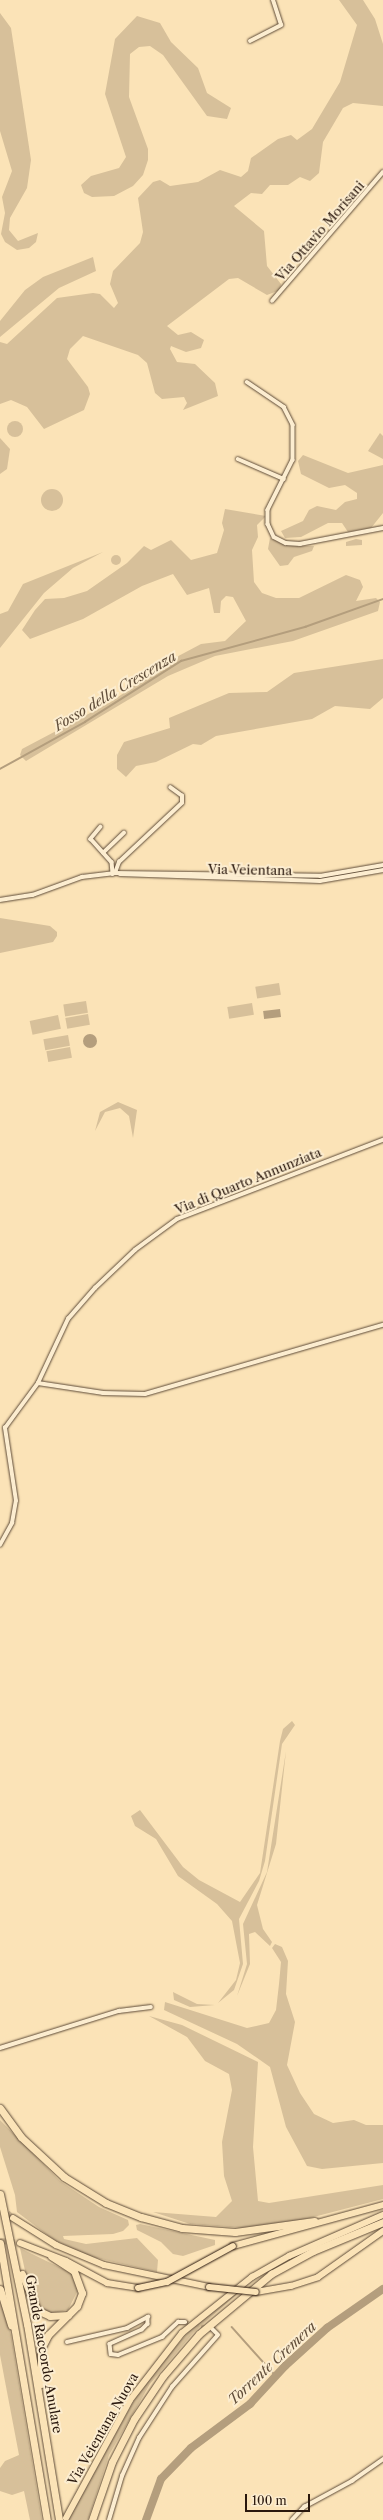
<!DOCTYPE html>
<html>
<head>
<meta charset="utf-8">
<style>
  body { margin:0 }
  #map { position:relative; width:383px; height:2520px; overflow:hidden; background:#fbe3b7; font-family:"Libre Caslon Text",serif }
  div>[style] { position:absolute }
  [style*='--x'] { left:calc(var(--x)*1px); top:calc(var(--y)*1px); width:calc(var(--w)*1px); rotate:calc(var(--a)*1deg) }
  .green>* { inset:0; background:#d7c09a; transform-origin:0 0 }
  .round { border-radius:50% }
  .water>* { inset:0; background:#b49e7d; transform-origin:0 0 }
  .stream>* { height:1.5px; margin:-0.75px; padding:0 0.75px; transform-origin:0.75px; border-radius:0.75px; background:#b49e7d }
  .river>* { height:8px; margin:-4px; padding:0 4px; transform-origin:4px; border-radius:4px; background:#b49e7d }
  .minor-tunnel>* { height:3.5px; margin-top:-1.75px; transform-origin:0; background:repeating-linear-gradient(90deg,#d1ba95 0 3.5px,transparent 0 5.5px) }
  .trunk-tunnel>* { height:6px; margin-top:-3px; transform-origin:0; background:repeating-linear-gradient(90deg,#d1ba95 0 6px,transparent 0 9px) }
  .roads { filter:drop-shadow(0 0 1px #5e4b38) drop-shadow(0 0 1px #5e4b38) }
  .minor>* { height:3.5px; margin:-1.75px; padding:0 1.75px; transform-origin:1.75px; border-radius:1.75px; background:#fcedd0 }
  .trunk>* { height:6px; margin:-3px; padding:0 3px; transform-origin:3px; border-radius:3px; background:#fbe3b7 }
  .motorway>* { height:7px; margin:-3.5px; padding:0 3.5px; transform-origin:3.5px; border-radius:3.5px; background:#fbe3b7 }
  .bridges { filter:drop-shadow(0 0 1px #2a180d) drop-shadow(0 0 1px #2a180d) }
  .trunk-bridge>* { height:6px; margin:-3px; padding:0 3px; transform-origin:3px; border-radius:3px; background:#fbe3b7 }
  span { translate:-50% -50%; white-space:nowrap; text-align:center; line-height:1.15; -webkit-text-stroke:4px #fcedd0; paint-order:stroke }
  .street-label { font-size:13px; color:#2a180d }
  .water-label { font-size:14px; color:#614e3a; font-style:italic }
  .scale { position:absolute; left:245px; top:2494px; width:65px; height:18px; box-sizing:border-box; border:2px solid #2a180d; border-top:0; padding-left:5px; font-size:12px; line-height:14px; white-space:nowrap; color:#2a180d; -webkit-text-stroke:3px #fcedd0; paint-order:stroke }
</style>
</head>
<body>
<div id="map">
  <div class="green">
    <div style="clip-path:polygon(339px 0,363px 0,375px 19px,383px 44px,383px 106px,353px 103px,343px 108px,323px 142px,319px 173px,310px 181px,300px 177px,288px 185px,270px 185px,262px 194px,251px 193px,234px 206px,264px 231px,267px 266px,281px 284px,280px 290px,267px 295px,238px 278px,229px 279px,167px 326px,178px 335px,191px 332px,204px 340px,201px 348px,186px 352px,171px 346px,170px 349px,177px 362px,195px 364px,215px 383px,218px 396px,183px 410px,187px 403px,184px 397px,162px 399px,155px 393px,147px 363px,138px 355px,83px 336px,70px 349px,67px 359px,88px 387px,90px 394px,84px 410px,44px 429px,27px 407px,11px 400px,0 404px,0 342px,7px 344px,57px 298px,93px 293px,100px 294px,114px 308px,118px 303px,110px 284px,113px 271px,140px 243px,143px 232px,138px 198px,153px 182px,160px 180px,170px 186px,198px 182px,220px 170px,241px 177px,248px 171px,251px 158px,278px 139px,291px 135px,297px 140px,312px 129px,340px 82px,357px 25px)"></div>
    <div style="clip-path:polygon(0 13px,11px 28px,31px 160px,27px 188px,10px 218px,9px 230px,18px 241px,38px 233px,36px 242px,29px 248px,17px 250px,5px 242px,1px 234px,5px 213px,2px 197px,12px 171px,0 131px)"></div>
    <div style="clip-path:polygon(137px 16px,160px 23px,171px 42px,198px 68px,207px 93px,231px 108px,227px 119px,207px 116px,163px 55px,150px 46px,139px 47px,130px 54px,129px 97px,148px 149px,148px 160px,143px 175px,133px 186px,114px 196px,92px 197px,84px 193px,81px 185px,91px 176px,119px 168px,126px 157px,105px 94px,115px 39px)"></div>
    <div style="clip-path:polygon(93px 257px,96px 271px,59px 288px,0 337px,0 321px,25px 290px,43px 277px)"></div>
    <div class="round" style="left:7px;top:421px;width:16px;height:16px"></div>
    <div style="clip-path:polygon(380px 433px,383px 436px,383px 459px,368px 451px)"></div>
    <div style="clip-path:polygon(0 438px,10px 449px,7px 469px,0 474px)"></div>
    <div style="clip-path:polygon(303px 455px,348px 473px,383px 465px,383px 513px,371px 528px,348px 532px,342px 523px,328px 523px,301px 537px,285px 538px,281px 531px,303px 521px,309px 510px,317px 506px,336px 510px,345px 502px,357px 499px,357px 493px,345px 485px,329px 488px,301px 474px,298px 461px)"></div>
    <div class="round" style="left:41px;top:489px;width:22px;height:22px"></div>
    <div style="clip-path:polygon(225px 509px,266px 516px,257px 525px,258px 537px,252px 550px,254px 582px,262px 593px,276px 598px,299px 598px,346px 575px,360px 580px,363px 587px,356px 601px,376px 598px,380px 602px,378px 611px,293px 641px,215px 656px,168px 676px,26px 761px,20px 755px,22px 749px,111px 702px,169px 661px,201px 644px,225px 641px,246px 621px,233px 597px,226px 596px,221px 601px,220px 613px,214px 613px,209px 588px,187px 595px,173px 574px,142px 586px,83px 619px,30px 639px,22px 630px,35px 610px,45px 599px,64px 598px,87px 591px,127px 563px,144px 546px,151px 550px,171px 540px,191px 560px,217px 553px,224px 530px,222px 523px)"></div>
    <div style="clip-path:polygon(270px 538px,289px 546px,314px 546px,312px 551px,294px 557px,288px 565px,280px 566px,268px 549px)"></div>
    <div style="clip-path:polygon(356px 539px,362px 540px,362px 545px,346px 546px,346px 542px)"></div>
    <div style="clip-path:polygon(103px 552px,73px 568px,44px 593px,0 648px,0 614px,8px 611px,23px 584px)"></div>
    <div class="round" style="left:111px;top:555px;width:10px;height:10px"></div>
    <div style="clip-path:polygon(383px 659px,383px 698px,370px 709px,335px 706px,312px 719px,216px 736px,201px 745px,193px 744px,156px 762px,136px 766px,126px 777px,117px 769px,117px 755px,124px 742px,170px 728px,169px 718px,229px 693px,267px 692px,294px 673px)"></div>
    <div style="clip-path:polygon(0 918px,50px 926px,57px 932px,57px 936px,53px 942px,0 953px)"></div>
    <div style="left:279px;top:983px;width:12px;height:24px;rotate:81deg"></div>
    <div style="left:86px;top:1001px;width:12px;height:23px;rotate:81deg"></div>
    <div style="left:252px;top:1003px;width:12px;height:25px;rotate:81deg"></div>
    <div style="left:88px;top:1014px;width:11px;height:23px;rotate:80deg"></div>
    <div style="left:58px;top:1015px;width:14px;height:29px;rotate:78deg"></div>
    <div style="left:68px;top:1035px;width:11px;height:25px;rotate:80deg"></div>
    <div style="left:70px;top:1047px;width:11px;height:24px;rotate:80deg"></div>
    <div style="clip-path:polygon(118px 1102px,137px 1110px,133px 1138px,129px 1116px,120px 1108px,105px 1112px,95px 1131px,100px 1112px)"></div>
    <div style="clip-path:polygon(292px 1721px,295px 1725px,282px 1744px,265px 1861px,259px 1881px,239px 1919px,243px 1964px,234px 1990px,218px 2003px,236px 1980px,240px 1963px,232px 1921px,217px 1904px,178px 1876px,156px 1839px,135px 1826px,131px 1816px,140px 1810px,183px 1867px,199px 1880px,240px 1902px,260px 1873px,280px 1741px,283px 1729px)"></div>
    <div style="clip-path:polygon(286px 1751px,276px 1844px,257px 1905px,263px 1929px,272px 1942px,270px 1946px,255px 1932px,249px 1934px,250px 1964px,237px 1996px,247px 1964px,243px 1924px,267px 1872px)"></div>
    <div style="clip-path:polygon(275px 1944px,282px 1947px,288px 1961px,286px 1994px,295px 2022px,287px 2065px,300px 2093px,314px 2114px,333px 2123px,354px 2120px,366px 2125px,383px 2125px,383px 2163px,322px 2169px,307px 2166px,286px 2127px,270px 2067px,237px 2044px,164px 2010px,165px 2002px,247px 2028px,269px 2023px,276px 2010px,279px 1984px,281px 1962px,272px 1948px)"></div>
    <div style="clip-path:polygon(173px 1992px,197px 2004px,215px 2005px,190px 2007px,174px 2000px)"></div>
    <div style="clip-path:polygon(149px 2016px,182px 2025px,258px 2062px,253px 2147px,258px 2201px,269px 2203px,383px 2185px,383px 2199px,298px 2221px,244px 2228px,190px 2224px,153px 2212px,216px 2217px,232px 2201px,224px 2176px,222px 2142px,232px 2090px,229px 2074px,205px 2061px,187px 2037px)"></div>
    <div style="clip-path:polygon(0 2120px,60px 2181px,99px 2207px,128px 2220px,129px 2225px,123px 2231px,113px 2234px,63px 2236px,64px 2239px,86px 2244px,137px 2238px,158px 2260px,157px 2272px,88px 2256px,54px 2240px,17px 2212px,15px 2195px,0 2147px)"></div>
    <div style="clip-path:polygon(140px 2224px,215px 2240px,215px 2245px,183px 2256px,173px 2254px,161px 2242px,137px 2230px,136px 2225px)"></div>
    <div style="clip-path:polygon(20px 2248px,71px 2273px,78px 2290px,68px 2310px,52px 2313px,40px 2309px,30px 2293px)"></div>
    <div style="clip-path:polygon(231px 2294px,236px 2295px,194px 2332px,150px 2384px,109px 2455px,88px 2520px,68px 2520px,141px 2388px,189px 2331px)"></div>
    <div style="clip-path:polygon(0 2296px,11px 2335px,42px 2520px,30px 2520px,24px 2491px,12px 2495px,0 2491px,0 2468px,5px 2461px,19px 2455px,0 2355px)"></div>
  </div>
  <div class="water">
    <div style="left:280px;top:1009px;width:8px;height:17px;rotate:83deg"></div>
    <div class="round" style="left:83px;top:1034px;width:14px;height:14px"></div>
  </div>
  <div class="stream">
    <div style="--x:0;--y:769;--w:97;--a:-28.9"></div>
    <div style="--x:85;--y:722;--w:114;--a:-32.4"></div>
    <div style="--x:181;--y:661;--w:129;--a:-15.3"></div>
    <div style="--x:305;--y:627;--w:83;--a:-19.7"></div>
    <div style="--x:232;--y:2327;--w:66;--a:48.1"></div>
  </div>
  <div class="river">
    <div style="--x:146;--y:2520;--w:44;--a:-69.9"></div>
    <div style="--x:161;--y:2479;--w:43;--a:-45.9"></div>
    <div style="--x:191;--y:2448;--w:74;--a:-36.7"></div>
    <div style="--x:250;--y:2404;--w:52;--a:-47.4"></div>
    <div style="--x:285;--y:2366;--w:57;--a:-42.1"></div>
    <div style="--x:327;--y:2328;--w:68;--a:-34.9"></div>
  </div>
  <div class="minor-tunnel">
    <div style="--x:185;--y:2322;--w:23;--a:15"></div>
  </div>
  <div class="trunk-tunnel">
    <div style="--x:1;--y:2207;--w:16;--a:43"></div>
    <div style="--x:0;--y:2241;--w:20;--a:6"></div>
  </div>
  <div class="roads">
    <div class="minor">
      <div style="--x:250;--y:41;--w:35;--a:-27"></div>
      <div style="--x:281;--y:25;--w:26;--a:-108"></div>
      <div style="--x:272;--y:301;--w:170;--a:-49.3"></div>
      <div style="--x:247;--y:382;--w:45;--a:34"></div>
      <div style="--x:284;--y:407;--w:20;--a:63"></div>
      <div style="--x:293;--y:425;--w:35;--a:90"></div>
      <div style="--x:293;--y:460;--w:56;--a:116.6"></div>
      <div style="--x:268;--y:510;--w:14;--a:90"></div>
      <div style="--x:268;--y:524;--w:14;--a:65"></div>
      <div style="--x:274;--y:537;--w:13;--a:27"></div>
      <div style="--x:286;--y:543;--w:14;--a:4"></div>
      <div style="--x:300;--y:544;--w:85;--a:-10.9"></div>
      <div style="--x:238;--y:459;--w:50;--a:23.5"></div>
      <div style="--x:101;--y:827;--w:16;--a:130"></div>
      <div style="--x:91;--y:839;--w:31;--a:48"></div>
      <div style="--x:112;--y:862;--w:12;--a:85"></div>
      <div style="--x:103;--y:853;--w:29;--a:-44"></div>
      <div style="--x:115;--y:873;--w:12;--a:-70"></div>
      <div style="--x:119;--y:862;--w:86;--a:-43.1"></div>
      <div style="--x:182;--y:803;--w:7;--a:-90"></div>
      <div style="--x:182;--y:796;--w:14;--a:-144"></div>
      <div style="--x:120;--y:874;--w:200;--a:2"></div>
      <div style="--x:320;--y:881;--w:64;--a:-9.9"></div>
      <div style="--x:0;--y:900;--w:33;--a:-9"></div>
      <div style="--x:33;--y:895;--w:52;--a:-20.2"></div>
      <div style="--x:82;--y:877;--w:33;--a:-7"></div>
      <div style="--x:115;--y:873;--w:205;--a:0.8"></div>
      <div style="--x:320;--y:876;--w:64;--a:-9.9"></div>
      <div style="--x:38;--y:1383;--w:66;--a:8.7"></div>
      <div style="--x:103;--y:1393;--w:42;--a:1.4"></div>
      <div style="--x:145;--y:1394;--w:248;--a:-16.2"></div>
      <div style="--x:0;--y:1545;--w:25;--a:-61"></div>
      <div style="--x:12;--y:1523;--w:22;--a:-80"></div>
      <div style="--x:16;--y:1501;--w:74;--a:-98.6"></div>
      <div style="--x:5;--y:1428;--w:56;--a:-53.7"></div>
      <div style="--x:38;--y:1383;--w:71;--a:-64.9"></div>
      <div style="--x:68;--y:1319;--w:41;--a:-48.9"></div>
      <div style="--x:95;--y:1288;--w:55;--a:-43.5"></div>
      <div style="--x:135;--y:1250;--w:52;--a:-36.4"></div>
      <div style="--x:177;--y:1219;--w:221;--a:-21"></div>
      <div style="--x:0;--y:2048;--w:125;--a:-17.3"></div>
      <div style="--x:119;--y:2011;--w:32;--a:-7"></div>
      <div style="--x:67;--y:2342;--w:62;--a:-13.1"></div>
      <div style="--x:127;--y:2328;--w:24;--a:-28"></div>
      <div style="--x:148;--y:2317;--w:7;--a:90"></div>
      <div style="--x:148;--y:2324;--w:8;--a:135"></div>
      <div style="--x:142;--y:2330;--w:35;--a:156"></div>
      <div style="--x:110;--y:2344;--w:10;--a:84"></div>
      <div style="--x:111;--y:2354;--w:7;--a:8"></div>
      <div style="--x:118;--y:2355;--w:48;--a:-22.2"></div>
      <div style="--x:162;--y:2337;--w:22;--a:-43"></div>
      <div style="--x:178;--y:2322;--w:7;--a:0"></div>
      <div style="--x:109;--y:2520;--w:46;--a:-73.5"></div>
      <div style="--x:122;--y:2476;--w:42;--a:-65.9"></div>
      <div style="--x:139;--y:2438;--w:61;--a:-57.1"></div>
      <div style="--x:172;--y:2387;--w:69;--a:-48.5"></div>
      <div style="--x:218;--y:2335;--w:8;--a:-135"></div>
      <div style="--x:292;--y:2520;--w:18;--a:-47"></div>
      <div style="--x:304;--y:2507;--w:55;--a:-28.4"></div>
      <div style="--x:352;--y:2481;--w:38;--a:-35"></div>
    </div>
    <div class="trunk">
      <div style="--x:13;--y:2218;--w:51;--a:32.1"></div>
      <div style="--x:56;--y:2245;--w:52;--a:22.6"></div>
      <div style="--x:104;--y:2265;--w:107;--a:11.8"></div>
      <div style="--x:20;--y:2243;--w:49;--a:21.4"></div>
      <div style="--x:66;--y:2261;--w:47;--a:28.2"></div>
      <div style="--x:107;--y:2283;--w:31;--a:9"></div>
      <div style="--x:233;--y:2246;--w:156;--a:-15.3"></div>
      <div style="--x:256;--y:2292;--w:36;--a:-10"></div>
      <div style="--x:291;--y:2286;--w:28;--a:-18"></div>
      <div style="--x:318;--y:2277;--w:80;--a:-35.3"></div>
      <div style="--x:66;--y:2518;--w:134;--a:-61.5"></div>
      <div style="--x:130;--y:2400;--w:85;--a:-52.2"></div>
      <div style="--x:182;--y:2333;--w:90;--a:-38.7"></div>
      <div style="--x:252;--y:2277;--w:43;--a:-29.6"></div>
      <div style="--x:289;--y:2256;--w:103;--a:-23.6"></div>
    </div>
    <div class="motorway">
      <div style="--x:0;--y:2108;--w:36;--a:54"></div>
      <div style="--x:21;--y:2137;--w:59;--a:42.9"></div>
      <div style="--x:64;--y:2177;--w:49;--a:31.8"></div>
      <div style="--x:106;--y:2203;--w:38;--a:22"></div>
      <div style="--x:141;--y:2217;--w:42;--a:15"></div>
      <div style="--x:182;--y:2228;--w:53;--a:4.3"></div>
      <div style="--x:235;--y:2232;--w:80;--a:-7.9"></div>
      <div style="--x:0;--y:2194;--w:133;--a:78.3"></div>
      <div style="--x:27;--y:2324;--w:199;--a:80.7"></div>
      <div style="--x:0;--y:2243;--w:281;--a:80.4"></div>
      <div style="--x:22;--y:2274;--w:39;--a:67"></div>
      <div style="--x:37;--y:2310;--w:14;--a:25"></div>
      <div style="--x:50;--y:2316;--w:18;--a:-3"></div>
      <div style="--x:0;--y:2289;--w:38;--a:73"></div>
      <div style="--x:41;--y:2384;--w:35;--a:-90"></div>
      <div style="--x:41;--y:2349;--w:16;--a:-63"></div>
      <div style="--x:48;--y:2335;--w:41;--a:-45"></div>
      <div style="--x:77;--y:2306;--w:14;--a:-69"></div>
      <div style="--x:82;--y:2293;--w:23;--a:-110"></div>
      <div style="--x:74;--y:2271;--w:27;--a:-147"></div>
      <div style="--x:92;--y:2520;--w:61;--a:-71"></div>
      <div style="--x:112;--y:2462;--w:48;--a:-62.9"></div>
      <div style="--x:134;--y:2419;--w:52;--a:-56"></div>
      <div style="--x:163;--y:2376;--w:55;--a:-49.4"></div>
      <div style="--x:199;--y:2334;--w:94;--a:-39.8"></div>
      <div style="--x:271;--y:2274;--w:48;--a:-28.7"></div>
      <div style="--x:313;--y:2251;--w:76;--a:-22.5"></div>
    </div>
  </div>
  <div class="bridges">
    <div class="trunk-bridge">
      <div style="--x:209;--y:2287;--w:47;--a:6.1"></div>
      <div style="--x:138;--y:2288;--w:30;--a:-12"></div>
      <div style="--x:167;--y:2282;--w:75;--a:-28.6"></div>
    </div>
  </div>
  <div class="street-label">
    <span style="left:320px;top:231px;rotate:-49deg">Via Ottavio Morisani</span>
    <span style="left:250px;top:870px;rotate:1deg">Via Veientana</span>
    <span style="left:248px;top:1181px;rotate:-22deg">Via di Quarto Annunziata</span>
    <span style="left:44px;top:2354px;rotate:80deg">Grande Raccordo Anulare</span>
    <span style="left:103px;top:2429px;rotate:-60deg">Via Veientana Nuova</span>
  </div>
  <div class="water-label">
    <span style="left:115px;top:691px;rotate:-31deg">Fosso della Crescenza</span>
    <span style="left:272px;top:2363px;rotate:-43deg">Torrente Cremera</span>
  </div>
  <div class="scale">100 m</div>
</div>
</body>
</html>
